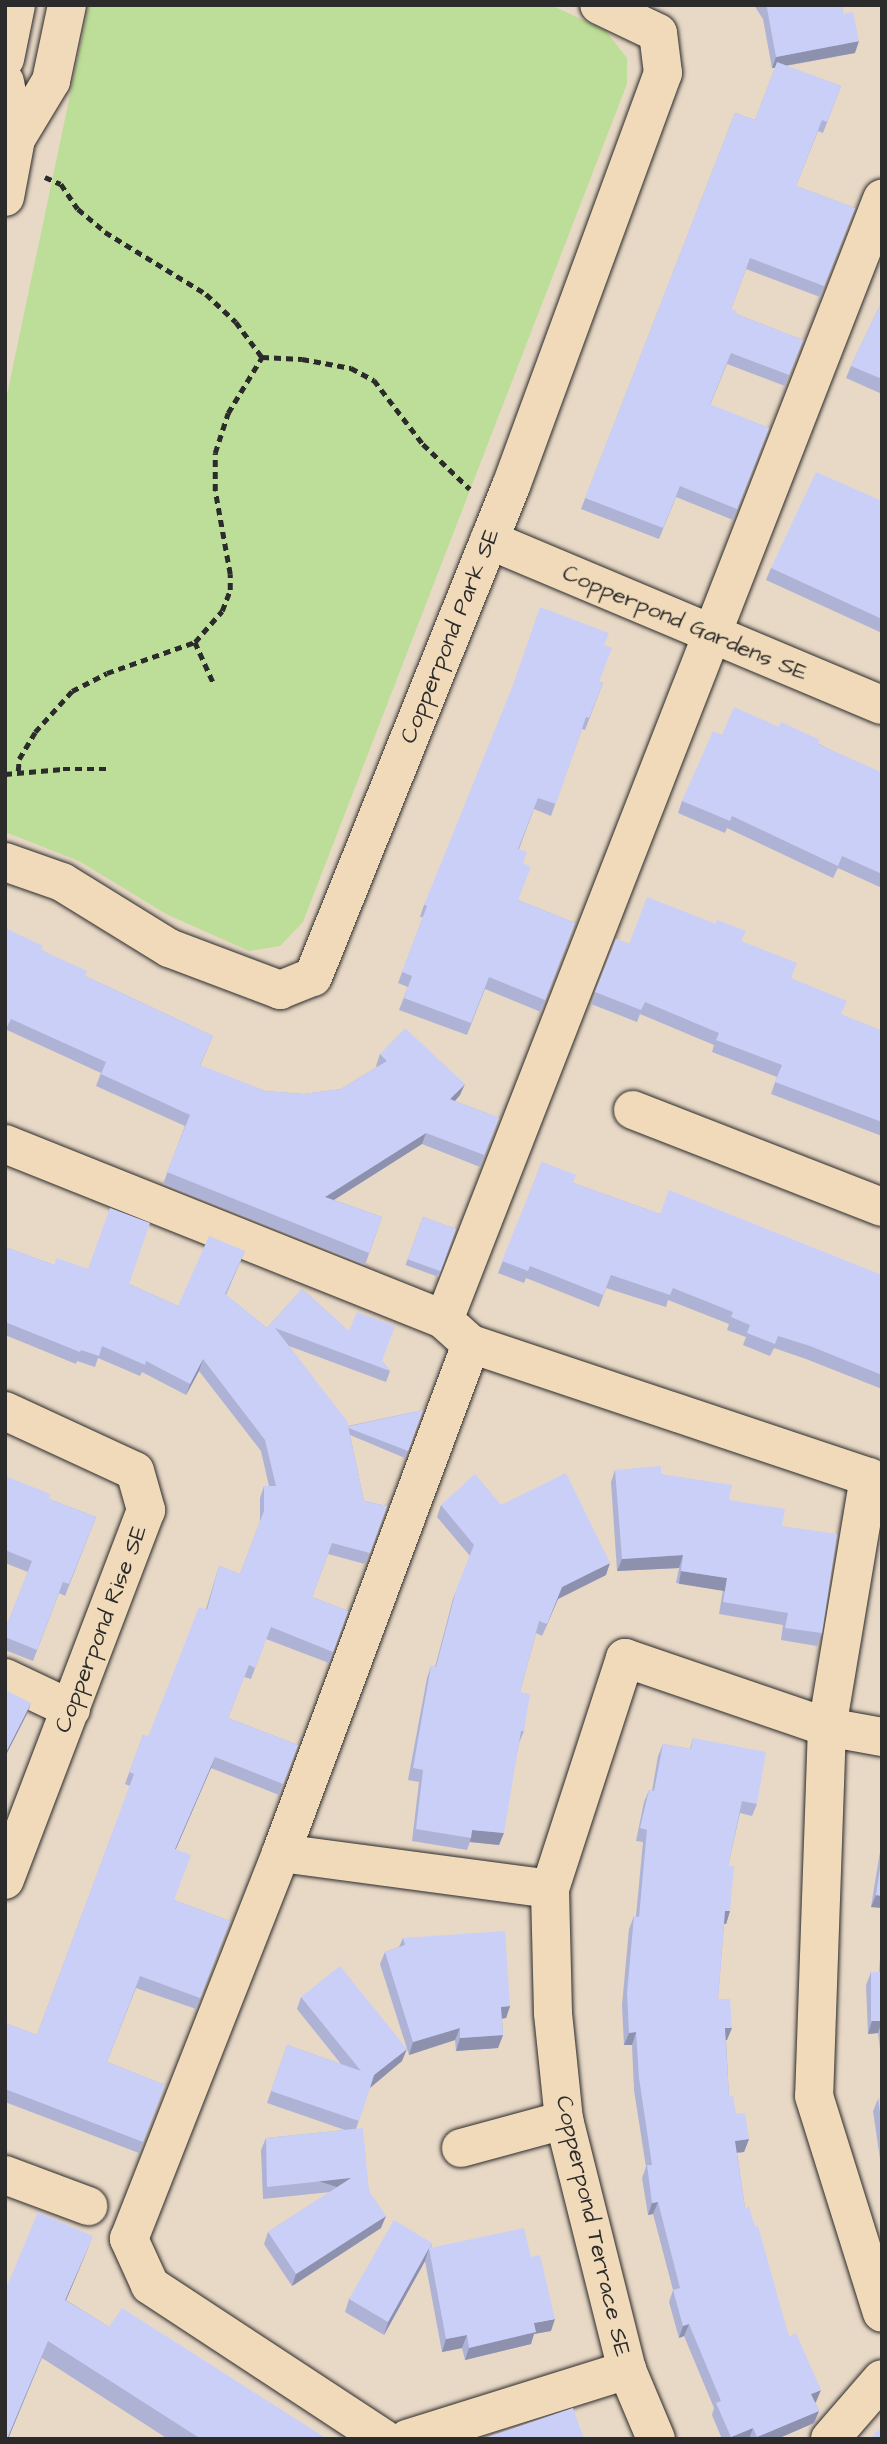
<!DOCTYPE html>
<html>
<head>
<meta charset="utf-8">
<style>
  body { margin:0 }
  #map { position:relative; width:887px; height:2444px; overflow:hidden; background:#e8d8c6; font-family:"Architects Daughter",sans-serif }
  div>[style] { position:absolute }
  [style*='--x'] { left:calc(var(--x)*1px); top:calc(var(--y)*1px); width:calc(var(--w)*1px); rotate:calc(var(--a)*1deg) }
  .green>* { inset:0; background:#bdde98 }
  .path>* { height:4.5px; margin-top:-2.25px; transform-origin:0; background:repeating-linear-gradient(90deg,#2b2b2b 0 7px,transparent 0 12px) }
  .roads { filter:drop-shadow(0 0 2px #2b2b2b) drop-shadow(0 0 2px #2b2b2b) }
  .minor>* { height:38px; margin:-19px; padding:0 19px; transform-origin:19px; border-radius:19px; background:#f0dab9 }
  .wall>* { inset:0; background:#aeb2d5; transform-origin:0 0 }
  .shaded-wall>* { inset:0; background:#8d91ae; transform-origin:0 0 }
  .building>* { inset:0; background:#cacff8; transform-origin:0 0 }
  span { translate:-50% -50%; white-space:nowrap; text-align:center; line-height:1.15; -webkit-text-stroke:5px #f0dab9; paint-order:stroke }
  .street-label { font-size:23px; color:#2b2b2b }
  .frame { position:absolute; inset:0; border:7px solid #2b2b2b; pointer-events:none }
</style>
</head>
<body>
<div id="map">
  <div class="green">
    <div style="clip-path:polygon(89px 5px,551px 5px,606px 31px,627px 58px,627px 84px,303px 922px,280px 946px,249px 951px,166px 914px,79px 861px,5px 832px,5px 404px)"></div>
  </div>
  <div class="path">
    <div style="--x:45;--y:177;--w:17;--a:24"></div>
    <div style="--x:61;--y:184;--w:30;--a:56"></div>
    <div style="--x:78;--y:209;--w:35;--a:40"></div>
    <div style="--x:105;--y:232;--w:119;--a:31.5"></div>
    <div style="--x:206;--y:294;--w:41;--a:43"></div>
    <div style="--x:236;--y:322;--w:44;--a:53.4"></div>
    <div style="--x:262;--y:357;--w:40;--a:2.9"></div>
    <div style="--x:302;--y:359;--w:50;--a:10.4"></div>
    <div style="--x:351;--y:368;--w:26;--a:28"></div>
    <div style="--x:374;--y:380;--w:81;--a:52.6"></div>
    <div style="--x:423;--y:444;--w:65;--a:43.8"></div>
    <div style="--x:195;--y:642;--w:46;--a:65.7"></div>
    <div style="--x:18;--y:771;--w:12;--a:-85"></div>
    <div style="--x:19;--y:759;--w:31;--a:-59"></div>
    <div style="--x:35;--y:732;--w:55;--a:-47.9"></div>
    <div style="--x:72;--y:691;--w:39;--a:-27"></div>
    <div style="--x:107;--y:673;--w:93;--a:-19.4"></div>
    <div style="--x:195;--y:642;--w:41;--a:-48.9"></div>
    <div style="--x:222;--y:611;--w:22;--a:-69"></div>
    <div style="--x:230;--y:590;--w:16;--a:-90"></div>
    <div style="--x:230;--y:574;--w:84;--a:-100.2"></div>
    <div style="--x:215;--y:491;--w:38;--a:-90"></div>
    <div style="--x:215;--y:453;--w:42;--a:-72"></div>
    <div style="--x:228;--y:413;--w:66;--a:-58.7"></div>
    <div style="--x:5;--y:774;--w:58;--a:-4.9"></div>
    <div style="--x:63;--y:769;--w:44;--a:0"></div>
  </div>
  <div class="roads">
    <div class="minor">
      <div style="--x:5;--y:59;--w:55;--a:-78.5"></div>
      <div style="--x:5;--y:82;--w:58;--a:79.1"></div>
      <div style="--x:5;--y:197;--w:59;--a:-79.3"></div>
      <div style="--x:16;--y:139;--w:68;--a:-58.9"></div>
      <div style="--x:51;--y:81;--w:78;--a:-78.1"></div>
      <div style="--x:489;--y:540;--w:426;--a:22.8"></div>
      <div style="--x:5;--y:862;--w:60;--a:19.3"></div>
      <div style="--x:62;--y:882;--w:126;--a:31.7"></div>
      <div style="--x:169;--y:948;--w:119;--a:20.7"></div>
      <div style="--x:280;--y:990;--w:35;--a:-22"></div>
      <div style="--x:313;--y:977;--w:529;--a:-68.04"></div>
      <div style="--x:511;--y:486;--w:440;--a:-69.8"></div>
      <div style="--x:663;--y:73;--w:40;--a:-97.1"></div>
      <div style="--x:658;--y:33;--w:65;--a:-154.6"></div>
      <div style="--x:633;--y:1110;--w:267;--a:21.3"></div>
      <div style="--x:5;--y:1144;--w:473;--a:21.8"></div>
      <div style="--x:444;--y:1320;--w:36;--a:42"></div>
      <div style="--x:471;--y:1344;--w:420;--a:18.5"></div>
      <div style="--x:869;--y:1477;--w:254;--a:99.5"></div>
      <div style="--x:827;--y:1727;--w:369;--a:92"></div>
      <div style="--x:814;--y:2096;--w:227;--a:72.6"></div>
      <div style="--x:444;--y:1320;--w:1204;--a:-68.66"></div>
      <div style="--x:5;--y:1411;--w:143;--a:24.8"></div>
      <div style="--x:135;--y:1471;--w:41;--a:74.2"></div>
      <div style="--x:146;--y:1510;--w:396;--a:110.9"></div>
      <div style="--x:5;--y:1678;--w:73;--a:25.2"></div>
      <div style="--x:281;--y:1853;--w:271;--a:7.6"></div>
      <div style="--x:461;--y:2148;--w:107;--a:-15.2"></div>
      <div style="--x:5;--y:2175;--w:89;--a:20.5"></div>
      <div style="--x:384;--y:2439;--w:280;--a:-146.7"></div>
      <div style="--x:150;--y:2285;--w:51;--a:-114.5"></div>
      <div style="--x:129;--y:2239;--w:415;--a:-68.5"></div>
      <div style="--x:281;--y:1853;--w:543;--a:-69.53"></div>
      <div style="--x:407;--y:2439;--w:231;--a:-17.4"></div>
      <div style="--x:656;--y:2439;--w:75;--a:-112.8"></div>
      <div style="--x:627;--y:2370;--w:258;--a:-104.1"></div>
      <div style="--x:564;--y:2120;--w:108;--a:-95.9"></div>
      <div style="--x:553;--y:2013;--w:124;--a:-91.4"></div>
      <div style="--x:550;--y:1889;--w:243;--a:-72"></div>
      <div style="--x:625;--y:1658;--w:213;--a:18.9"></div>
      <div style="--x:827;--y:1727;--w:56;--a:10.3"></div>
      <div style="--x:830;--y:2439;--w:79;--a:-49.1"></div>
    </div>
  </div>
  <div class="wall">
    <div style="clip-path:polygon(754px 5px,842px 5px,843px 14px,855px 53px,786px 66px,841px 86px,823px 133px,818px 131px,796px 186px,855px 208px,820px 297px,746px 269px,731px 309px,736px 314px,803px 340px,785px 386px,727px 364px,710px 405px,769px 428px,733px 520px,676px 497px,659px 539px,581px 509px,735px 113px,755px 120px,775px 68px,772px 68px,763px 19px)"></div>
    <div style="clip-path:polygon(882px 301px,882px 394px,846px 378px,851px 366px)"></div>
    <div style="clip-path:polygon(882px 501px,882px 633px,766px 580px,771px 568px)"></div>
    <div style="clip-path:polygon(604px 645px,599px 682px,603px 683px,585px 730px,582px 729px,551px 816px,534px 809px,519px 849px,523px 863px,518px 900px,575px 923px,541px 1012px,485px 989px,467px 1035px,399px 1010px,408px 987px,398px 983px,423px 917px,420px 917px,424px 905px)"></div>
    <div style="clip-path:polygon(779px 727px,819px 744px,882px 776px,882px 888px,838px 868px,833px 878px,727px 828px,725px 833px,678px 813px,682px 801px,722px 735px)"></div>
    <div style="clip-path:polygon(5px 928px,85px 976px,213px 1036px,200px 1066px,265px 1091px,304px 1094px,341px 1089px,377px 1067px,376px 1066px,380px 1054px,460px 1095px,455px 1101px,499px 1118px,480px 1167px,422px 1144px,334px 1200px,382px 1217px,365px 1265px,163px 1184px,185px 1126px,96px 1086px,101px 1073px,7px 1030px,5px 1033px)"></div>
    <div style="clip-path:polygon(616px 939px,629px 944px,742px 942px,842px 1015px,882px 1031px,882px 1136px,771px 1094px,777px 1077px,712px 1052px,714px 1045px,640px 1014px,637px 1022px,591px 1004px)"></div>
    <div style="clip-path:polygon(542px 1162px,573px 1183px,660px 1214px,882px 1275px,882px 1389px,806px 1359px,774px 1348px,770px 1356px,743px 1345px,746px 1337px,727px 1330px,729px 1324px,668px 1300px,666px 1307px,606px 1288px,599px 1307px,526px 1278px,524px 1283px,498px 1273px)"></div>
    <div style="left:423px;top:1217px;width:35px;height:51px;rotate:20deg"></div>
    <div style="clip-path:polygon(5px 1247px,54px 1265px,129px 1284px,178px 1306px,245px 1251px,226px 1295px,267px 1328px,302px 1289px,382px 1361px,390px 1371px,386px 1382px,289px 1346px,348px 1426px,423px 1410px,405px 1458px,350px 1435px,364px 1501px,387px 1506px,365px 1564px,328px 1554px,312px 1597px,348px 1611px,329px 1663px,266px 1639px,251px 1679px,244px 1677px,228px 1718px,298px 1745px,279px 1795px,211px 1768px,176px 1849px,174px 1900px,230px 1921px,196px 2009px,136px 1988px,107px 2062px,165px 2085px,139px 2153px,5px 2102px,5px 2023px,37px 2035px,130px 1786px,125px 1784px,143px 1735px,148px 1737px,206px 1609px,219px 1566px,240px 1574px,260px 1522px,260px 1498px,264px 1486px,269px 1486px,261px 1451px,199px 1371px,186px 1395px,142px 1372px,140px 1376px,98px 1358px,95px 1367px,77px 1361px,76px 1364px,5px 1335px)"></div>
    <div style="clip-path:polygon(615px 1470px,661px 1474px,729px 1500px,782px 1526px,822px 1633px,817px 1646px,781px 1640px,783px 1625px,719px 1614px,723px 1590px,676px 1583px,679px 1568px,617px 1571px,611px 1482px)"></div>
    <div style="clip-path:polygon(5px 1476px,49px 1499px,96px 1517px,65px 1596px,59px 1593px,33px 1661px,5px 1650px,5px 1630px,28px 1572px,5px 1563px)"></div>
    <div style="clip-path:polygon(441px 1505px,501px 1505px,606px 1575px,558px 1599px,542px 1636px,536px 1633px,520px 1692px,524px 1731px,519px 1743px,499px 1845px,470px 1842px,467px 1850px,412px 1841px,419px 1782px,408px 1780px,427px 1678px,431px 1666px,435px 1667px,453px 1599px,470px 1556px,437px 1517px)"></div>
    <div style="clip-path:polygon(693px 1738px,757px 1804px,752px 1816px,740px 1813px,728px 1866px,730px 1911px,726px 1924px,724px 1924px,718px 1999px,727px 2040px,726px 2040px,729px 2097px,736px 2114px,749px 2139px,744px 2152px,737px 2153px,745px 2208px,755px 2227px,789px 2337px,816px 2402px,815px 2402px,819px 2411px,814px 2423px,777px 2439px,722px 2439px,712px 2415px,714px 2408px,684px 2336px,679px 2338px,669px 2302px,673px 2290px,653px 2214px,648px 2215px,642px 2178px,646px 2167px,634px 2090px,632px 2045px,624px 2045px,622px 2005px,629px 1929px,634px 1916px,636px 1916px,643px 1842px,636px 1841px,644px 1802px,649px 1790px,652px 1791px,658px 1756px,663px 1744px,690px 1749px)"></div>
    <div style="clip-path:polygon(882px 1839px,882px 1908px,871px 1907px)"></div>
    <div style="clip-path:polygon(882px 1929px,882px 2066px,878px 2033px,868px 2034px,866px 1985px,871px 1972px,879px 1972px)"></div>
    <div style="clip-path:polygon(403px 1938px,510px 2006px,506px 2018px,502px 2019px,503px 2035px,498px 2048px,456px 2051px,455px 2040px,409px 2055px,380px 1964px,385px 1952px,399px 1947px)"></div>
    <div style="clip-path:polygon(301px 1997px,402px 2061px,370px 2087px,356px 2129px,369px 2191px,381px 2228px,292px 2286px,264px 2244px,268px 2232px,330px 2192px,263px 2199px,261px 2150px,266px 2138px,345px 2130px,267px 2103px,287px 2045px,341px 2064px,297px 2009px)"></div>
    <div style="clip-path:polygon(882px 2098px,882px 2159px,880px 2159px,873px 2111px,878px 2099px)"></div>
    <div style="clip-path:polygon(432px 2243px,431px 2248px,551px 2331px,534px 2334px,531px 2344px,465px 2360px,462px 2348px,442px 2352px,425px 2261px,384px 2335px,345px 2312px,349px 2299px)"></div>
    <div style="clip-path:polygon(86px 2253px,66px 2300px,109px 2327px,324px 2439px,168px 2439px,42px 2358px,8px 2439px,5px 2439px)"></div>
  </div>
  <div class="shaded-wall">
    <div style="clip-path:polygon(859px 41px,855px 53px,772px 68px,776px 57px)"></div>
    <div style="clip-path:polygon(465px 1084px,460px 1095px,446px 1111px,450px 1099px)"></div>
    <div style="clip-path:polygon(426px 1133px,422px 1144px,321px 1208px,325px 1197px)"></div>
    <div style="clip-path:polygon(203px 1359px,199px 1371px,186px 1395px,190px 1384px)"></div>
    <div style="clip-path:polygon(683px 1555px,679px 1568px,617px 1571px,622px 1559px)"></div>
    <div style="clip-path:polygon(610px 1563px,606px 1575px,558px 1599px,542px 1636px,562px 1587px)"></div>
    <div style="left:681px;top:1571px;width:47px;height:13px;rotate:9deg"></div>
    <div style="clip-path:polygon(31px 1703px,27px 1714px,5px 1757px,5px 1754px)"></div>
    <div style="clip-path:polygon(215px 1757px,211px 1768px,171px 1860px,175px 1849px)"></div>
    <div style="clip-path:polygon(472px 1830px,504px 1833px,499px 1845px,470px 1842px)"></div>
    <div style="clip-path:polygon(876px 1895px,882px 1896px,882px 1908px,871px 1907px)"></div>
    <div style="clip-path:polygon(725px 1911px,730px 1911px,726px 1924px,721px 1923px)"></div>
    <div style="clip-path:polygon(510px 2006px,506px 2018px,497px 2019px,501px 2007px)"></div>
    <div style="clip-path:polygon(872px 2021px,882px 2021px,878px 2033px,868px 2034px)"></div>
    <div style="clip-path:polygon(460px 2028px,455px 2040px,409px 2055px,413px 2042px)"></div>
    <div style="clip-path:polygon(725px 2028px,732px 2028px,727px 2040px,721px 2040px)"></div>
    <div style="clip-path:polygon(636px 2032px,632px 2045px,624px 2045px,629px 2033px)"></div>
    <div style="clip-path:polygon(503px 2035px,498px 2048px,456px 2051px,460px 2038px)"></div>
    <div style="clip-path:polygon(407px 2049px,402px 2061px,370px 2088px,374px 2075px)"></div>
    <div style="clip-path:polygon(749px 2139px,744px 2152px,731px 2153px,735px 2141px)"></div>
    <div style="left:351px;top:2178px;width:13px;height:84px;rotate:108deg"></div>
    <div style="clip-path:polygon(658px 2202px,653px 2214px,648px 2215px,652px 2203px)"></div>
    <div style="clip-path:polygon(386px 2216px,381px 2228px,292px 2286px,296px 2274px)"></div>
    <div style="clip-path:polygon(93px 2236px,86px 2253px,59px 2317px,65px 2300px)"></div>
    <div style="clip-path:polygon(429px 2248px,425px 2261px,384px 2335px,388px 2322px)"></div>
    <div style="clip-path:polygon(555px 2319px,551px 2331px,534px 2334px,531px 2344px,465px 2360px,469px 2348px,534px 2323px)"></div>
    <div style="clip-path:polygon(689px 2324px,684px 2336px,679px 2338px,683px 2326px)"></div>
    <div style="clip-path:polygon(467px 2335px,462px 2348px,442px 2352px,446px 2339px)"></div>
    <div style="clip-path:polygon(48px 2341px,8px 2439px,7px 2439px)"></div>
    <div style="clip-path:polygon(821px 2390px,816px 2402px,807px 2406px,811px 2394px)"></div>
    <div style="clip-path:polygon(819px 2411px,814px 2423px,777px 2439px,756px 2439px,757px 2437px)"></div>
    <div style="clip-path:polygon(753px 2428px,749px 2439px,730px 2439px,731px 2437px)"></div>
  </div>
  <div class="building">
    <div style="clip-path:polygon(766px 5px,842px 5px,843px 14px,853px 12px,859px 41px,776px 57px,767px 8px)"></div>
    <div style="clip-path:polygon(777px 62px,841px 86px,827px 122px,822px 120px,796px 186px,855px 208px,824px 286px,750px 258px,731px 309px,737px 311px,736px 314px,803px 340px,789px 375px,731px 353px,710px 404px,769px 428px,737px 509px,680px 486px,663px 528px,585px 498px,735px 113px,755px 120px)"></div>
    <div style="clip-path:polygon(882px 301px,882px 379px,851px 366px)"></div>
    <div style="clip-path:polygon(816px 472px,882px 501px,882px 619px,771px 568px)"></div>
    <div style="clip-path:polygon(540px 607px,609px 633px,604px 645px,612px 648px,599px 682px,603px 683px,589px 718px,586px 717px,556px 804px,538px 798px,518px 849px,527px 852px,523px 863px,531px 867px,518px 900px,575px 923px,545px 1000px,489px 977px,471px 1023px,404px 998px,412px 976px,402px 972px,427px 906px,424px 905px,513px 685px)"></div>
    <div style="clip-path:polygon(734px 707px,779px 727px,781px 722px,820px 740px,818px 744px,881px 772px,880px 775px,882px 776px,882px 874px,842px 856px,838px 866px,732px 816px,730px 821px,682px 801px,713px 731px,722px 735px)"></div>
    <div style="clip-path:polygon(647px 897px,716px 924px,717px 920px,746px 931px,741px 941px,797px 963px,791px 978px,847px 1001px,841px 1014px,882px 1031px,882px 1122px,775px 1082px,782px 1065px,716px 1040px,719px 1033px,645px 1002px,641px 1010px,595px 992px,616px 939px,629px 944px)"></div>
    <div style="clip-path:polygon(5px 928px,43px 946px,41px 950px,87px 971px,85px 976px,213px 1036px,200px 1065px,265px 1091px,304px 1094px,341px 1089px,387px 1061px,380px 1054px,405px 1028px,465px 1084px,450px 1099px,499px 1118px,484px 1155px,426px 1133px,325px 1197px,382px 1217px,369px 1253px,167px 1172px,190px 1115px,101px 1074px,106px 1062px,11px 1019px,5px 1031px)"></div>
    <div style="clip-path:polygon(542px 1162px,576px 1175px,573px 1183px,660px 1214px,669px 1190px,882px 1275px,882px 1375px,810px 1346px,778px 1336px,775px 1344px,747px 1333px,750px 1325px,731px 1317px,733px 1312px,673px 1288px,670px 1295px,611px 1275px,603px 1295px,530px 1266px,528px 1271px,502px 1261px)"></div>
    <div style="clip-path:polygon(110px 1208px,150px 1223px,129px 1284px,178px 1306px,209px 1236px,245px 1251px,225px 1294px,267px 1328px,302px 1289px,349px 1331px,357px 1312px,395px 1326px,382px 1361px,390px 1371px,275px 1328px,347px 1421px,364px 1501px,387px 1506px,370px 1553px,332px 1543px,312px 1597px,348px 1611px,333px 1652px,271px 1627px,255px 1668px,249px 1665px,228px 1718px,298px 1745px,283px 1784px,215px 1757px,175px 1849px,191px 1855px,174px 1900px,230px 1921px,200px 1998px,140px 1976px,107px 2062px,165px 2085px,143px 2142px,5px 2089px,5px 2023px,37px 2035px,134px 1774px,129px 1772px,143px 1735px,148px 1737px,199px 1607px,207px 1610px,219px 1566px,240px 1574px,264px 1511px,264px 1486px,276px 1486px,265px 1440px,203px 1359px,190px 1384px,146px 1361px,145px 1365px,102px 1346px,99px 1356px,81px 1350px,80px 1352px,5px 1322px,5px 1247px,54px 1265px,57px 1258px,88px 1269px)"></div>
    <div style="left:423px;top:1217px;width:35px;height:45px;rotate:20deg"></div>
    <div style="clip-path:polygon(423px 1410px,408px 1451px,346px 1427px)"></div>
    <div style="clip-path:polygon(661px 1466px,661px 1474px,732px 1485px,729px 1500px,785px 1509px,782px 1526px,837px 1534px,822px 1633px,785px 1628px,788px 1613px,723px 1602px,727px 1578px,681px 1571px,683px 1555px,622px 1559px,615px 1470px)"></div>
    <div style="clip-path:polygon(566px 1473px,610px 1563px,562px 1587px,547px 1624px,539px 1621px,520px 1692px,530px 1694px,524px 1731px,521px 1731px,504px 1833px,472px 1830px,471px 1838px,416px 1829px,423px 1770px,413px 1768px,431px 1666px,436px 1667px,457px 1587px,474px 1545px,441px 1505px,475px 1474px,501px 1505px)"></div>
    <div style="clip-path:polygon(5px 1476px,50px 1494px,49px 1499px,96px 1517px,69px 1584px,63px 1582px,37px 1650px,5px 1637px,5px 1630px,32px 1561px,5px 1550px)"></div>
    <div style="clip-path:polygon(5px 1690px,31px 1703px,5px 1754px)"></div>
    <div style="clip-path:polygon(693px 1738px,766px 1752px,757px 1804px,742px 1801px,728px 1866px,734px 1866px,730px 1911px,725px 1911px,718px 1999px,730px 1999px,732px 2028px,725px 2028px,729px 2097px,733px 2096px,736px 2114px,745px 2113px,749px 2139px,735px 2141px,745px 2208px,749px 2207px,755px 2227px,758px 2226px,789px 2337px,796px 2333px,821px 2390px,811px 2394px,819px 2411px,757px 2437px,753px 2428px,731px 2437px,716px 2403px,721px 2401px,689px 2324px,683px 2326px,673px 2290px,680px 2288px,658px 2202px,652px 2203px,647px 2165px,652px 2165px,639px 2078px,636px 2032px,629px 2033px,627px 1993px,634px 1916px,639px 1917px,647px 1830px,640px 1828px,649px 1790px,654px 1791px,663px 1744px,691px 1749px)"></div>
    <div style="clip-path:polygon(882px 1855px,882px 1896px,876px 1895px)"></div>
    <div style="clip-path:polygon(505px 1931px,510px 2006px,501px 2007px,503px 2035px,460px 2038px,460px 2028px,413px 2042px,385px 1952px,405px 1945px,403px 1938px)"></div>
    <div style="clip-path:polygon(340px 1966px,407px 2049px,374px 2075px,359px 2121px,271px 2091px,287px 2045px,361px 2071px,301px 1997px)"></div>
    <div style="left:871px;top:1972px;width:11px;height:49px"></div>
    <div style="clip-path:polygon(882px 2098px,882px 2126px,878px 2099px)"></div>
    <div style="clip-path:polygon(363px 2128px,369px 2191px,386px 2216px,296px 2274px,268px 2232px,351px 2178px,267px 2187px,266px 2138px)"></div>
    <div style="clip-path:polygon(38px 2212px,93px 2236px,65px 2300px,109px 2327px,122px 2308px,324px 2437px,323px 2439px,201px 2439px,48px 2341px,7px 2439px,5px 2439px,5px 2291px)"></div>
    <div style="clip-path:polygon(394px 2220px,432px 2243px,430px 2248px,524px 2228px,531px 2257px,540px 2255px,555px 2319px,534px 2323px,536px 2332px,469px 2348px,467px 2335px,446px 2339px,429px 2248px,388px 2322px,349px 2299px)"></div>
    <div style="clip-path:polygon(573px 2408px,584px 2439px,482px 2439px)"></div>
    <div style="clip-path:polygon(882px 2426px,882px 2439px,870px 2439px)"></div>
  </div>
  <div class="street-label">
    <span style="left:685px;top:623px;rotate:23deg">Copperpond Gardens SE</span>
    <span style="left:450px;top:636px;rotate:-68deg">Copperpond Park SE</span>
    <span style="left:101px;top:1629px;rotate:-69deg">Copperpond Rise SE</span>
    <span style="left:593px;top:2226px;rotate:77deg">Copperpond Terrace SE</span>
  </div>
  <div class="frame"></div>
</div>
</body>
</html>
